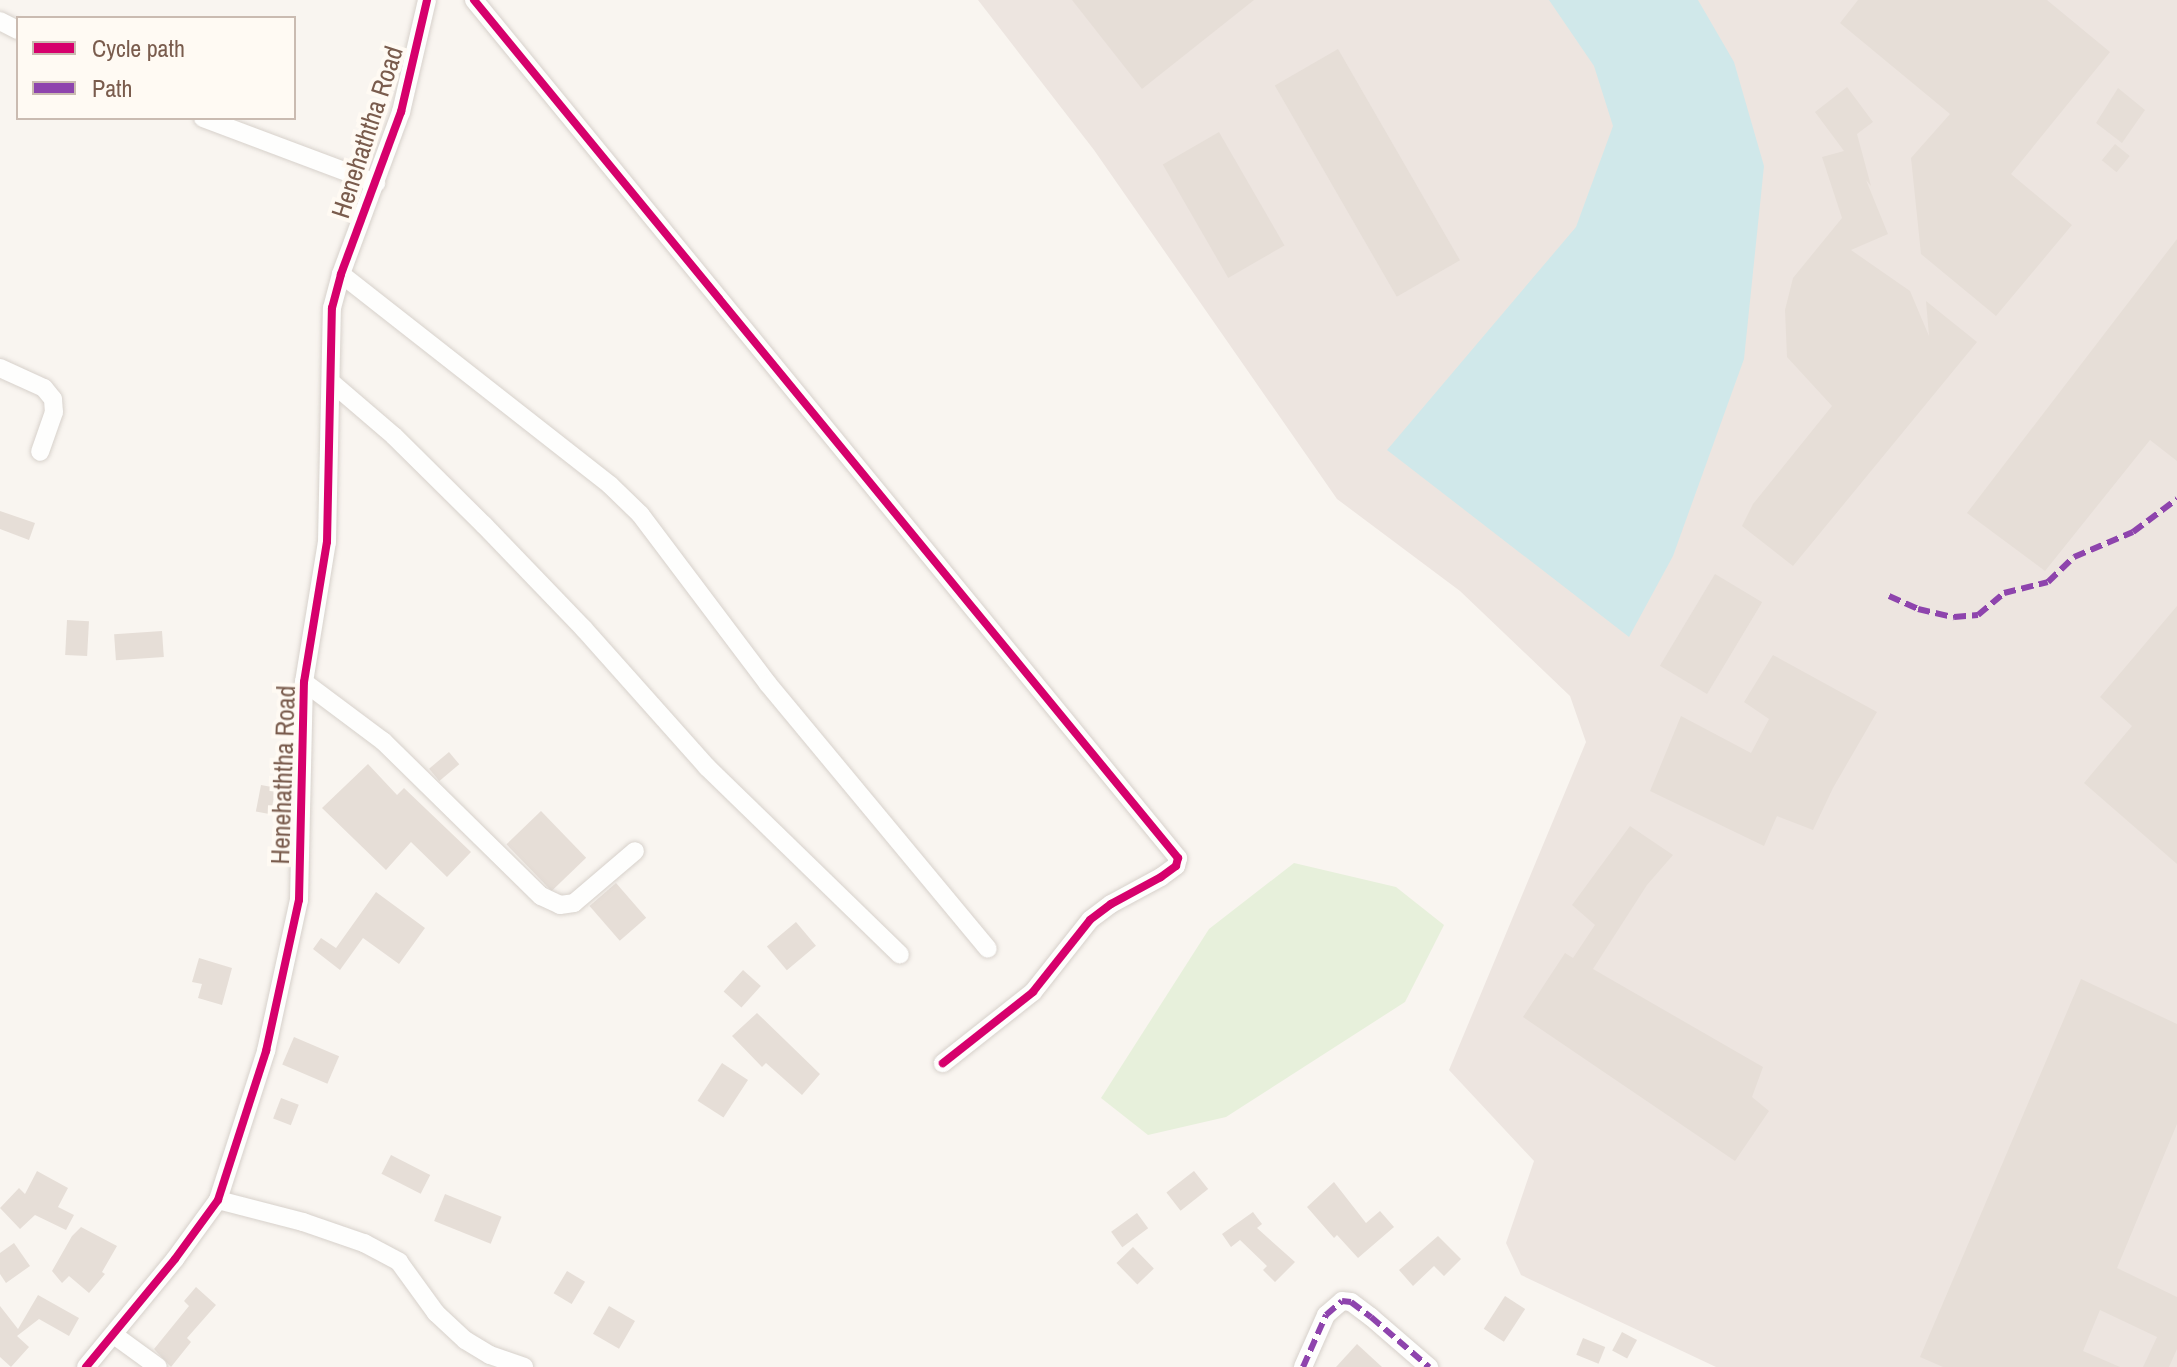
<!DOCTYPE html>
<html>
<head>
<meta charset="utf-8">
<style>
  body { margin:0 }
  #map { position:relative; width:2177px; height:1367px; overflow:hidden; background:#f9f5f0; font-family:"Archivo Narrow",sans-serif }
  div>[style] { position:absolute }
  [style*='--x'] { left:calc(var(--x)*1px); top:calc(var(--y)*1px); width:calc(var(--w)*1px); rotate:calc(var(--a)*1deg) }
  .industrial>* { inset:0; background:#ede5e0 }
  .green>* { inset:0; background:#e7f0db }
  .water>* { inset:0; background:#d0e8ea }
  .building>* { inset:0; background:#e6ded7; transform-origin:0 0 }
  .roads { filter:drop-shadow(0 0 2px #d7d1cb) drop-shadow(0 0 2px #d7d1cb) }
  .minor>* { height:18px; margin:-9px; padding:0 9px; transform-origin:9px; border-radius:9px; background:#fefefd }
  .quiet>* { height:6px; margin-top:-3px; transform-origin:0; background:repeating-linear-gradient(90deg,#8e44ad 0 12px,transparent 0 18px) }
  .cycleway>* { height:8px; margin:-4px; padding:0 4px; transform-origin:4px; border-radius:4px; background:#d6006c }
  span { translate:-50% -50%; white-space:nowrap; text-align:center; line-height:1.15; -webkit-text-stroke:8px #fffaf3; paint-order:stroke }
  .street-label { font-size:26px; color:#7a5c4d }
  .legend { position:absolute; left:16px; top:16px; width:280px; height:104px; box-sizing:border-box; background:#fffaf3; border:2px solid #cabbb1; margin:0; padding:10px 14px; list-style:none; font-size:24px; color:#7a5c4d }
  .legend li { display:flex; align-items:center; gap:16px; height:40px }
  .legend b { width:40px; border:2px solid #cabbb1 }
</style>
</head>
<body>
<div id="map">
  <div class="industrial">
    <div style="clip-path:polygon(978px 0,2177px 0,2177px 1367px,1716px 1367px,1521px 1275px,1506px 1243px,1534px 1161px,1449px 1070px,1586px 742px,1570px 696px,1460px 591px,1337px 499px,1094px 150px)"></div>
  </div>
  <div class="green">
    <div style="clip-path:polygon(1294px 863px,1396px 887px,1444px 925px,1405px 1002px,1226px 1117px,1148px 1135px,1101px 1098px,1209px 929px)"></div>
  </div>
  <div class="water">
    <div style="clip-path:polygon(1549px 0,1698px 0,1734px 62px,1764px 166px,1744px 359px,1673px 556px,1629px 637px,1387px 450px,1576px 227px,1613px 126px,1594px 66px)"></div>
  </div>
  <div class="building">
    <div style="clip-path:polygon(1072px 0,1254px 0,1142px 89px)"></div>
    <div style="clip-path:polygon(1858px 0,2047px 0,2110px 52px,2011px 174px,2072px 225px,1996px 316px,1921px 254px,1911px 158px,1950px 114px,1840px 23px)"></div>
    <div style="left:1338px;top:49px;width:244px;height:73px;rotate:60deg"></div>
    <div style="clip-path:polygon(1847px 87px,1873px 122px,1857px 134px,1871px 186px,1866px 180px,1888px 234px,1851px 250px,1910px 291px,1929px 336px,1926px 301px,1977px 342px,1793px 566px,1742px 526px,1753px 504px,1832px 406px,1787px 357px,1785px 310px,1793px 278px,1842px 218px,1822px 157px,1844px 151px,1815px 112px)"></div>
    <div style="clip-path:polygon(2118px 88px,2145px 110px,2122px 143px,2096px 123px)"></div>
    <div style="left:1219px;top:132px;width:131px;height:65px;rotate:60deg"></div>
    <div style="left:2115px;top:144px;width:19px;height:21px;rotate:39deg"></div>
    <div style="clip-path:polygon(2177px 239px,2177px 461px,2150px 440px,2045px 571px,1967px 513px)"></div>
    <div style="clip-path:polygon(0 511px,35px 523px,29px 540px,0 529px)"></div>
    <div style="left:1715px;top:574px;width:55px;height:107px;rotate:31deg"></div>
    <div style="clip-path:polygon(2177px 606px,2177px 864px,2084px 783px,2132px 726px,2100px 697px)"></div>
    <div style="left:67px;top:620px;width:22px;height:35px;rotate:3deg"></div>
    <div style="left:162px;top:631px;width:26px;height:48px;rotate:86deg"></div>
    <div style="clip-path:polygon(1773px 655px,1877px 712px,1833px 788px,1813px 830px,1777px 816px,1764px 846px,1650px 791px,1681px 716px,1751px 753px,1769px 719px,1744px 702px)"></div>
    <div style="left:449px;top:752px;width:16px;height:26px;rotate:50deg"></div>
    <div style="clip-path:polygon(368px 764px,397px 795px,404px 788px,471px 852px,447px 877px,411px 842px,386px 870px,322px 808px)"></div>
    <div style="left:261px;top:785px;width:15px;height:27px;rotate:11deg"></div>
    <div style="left:541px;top:811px;width:65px;height:48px;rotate:46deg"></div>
    <div style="clip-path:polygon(1630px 826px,1673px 855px,1647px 885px,1593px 969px,1763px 1067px,1752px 1097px,1769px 1111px,1735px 1161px,1523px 1017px,1565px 953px,1573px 958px,1595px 925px,1572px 905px)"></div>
    <div style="left:616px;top:883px;width:46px;height:35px;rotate:49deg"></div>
    <div style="clip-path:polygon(376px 892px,425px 928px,399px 964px,363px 938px,340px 970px,313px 949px,321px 938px,336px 948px)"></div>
    <div style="left:796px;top:922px;width:31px;height:38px;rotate:50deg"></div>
    <div style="clip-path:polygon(199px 958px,232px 968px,222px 1005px,198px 998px,202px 984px,192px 982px)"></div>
    <div style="left:743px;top:970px;width:24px;height:29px;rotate:42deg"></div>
    <div style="clip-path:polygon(2081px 979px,2177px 1024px,2177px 1124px,2117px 1268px,2177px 1297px,2177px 1349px,2169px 1367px,2143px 1367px,2157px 1337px,2100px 1310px,2083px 1351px,2120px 1367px,1943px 1367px,1920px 1357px)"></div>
    <div style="clip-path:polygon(757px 1013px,820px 1074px,802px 1095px,766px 1063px,762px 1067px,732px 1036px)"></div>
    <div style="left:294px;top:1037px;width:49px;height:30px;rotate:23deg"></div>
    <div style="left:722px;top:1063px;width:31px;height:45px;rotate:33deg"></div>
    <div style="left:281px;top:1098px;width:19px;height:22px;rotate:21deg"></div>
    <div style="left:391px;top:1155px;width:44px;height:21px;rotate:27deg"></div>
    <div style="clip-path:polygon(37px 1171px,68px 1188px,58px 1207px,74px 1215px,66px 1230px,35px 1215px,20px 1229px,0 1208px,19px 1188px,25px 1194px)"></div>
    <div style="left:1194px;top:1171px;width:23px;height:35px;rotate:52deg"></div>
    <div style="clip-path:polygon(1334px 1182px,1366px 1223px,1380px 1211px,1394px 1227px,1358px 1258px,1337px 1235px,1334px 1238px,1307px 1207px)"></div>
    <div style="left:445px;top:1194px;width:61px;height:29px;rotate:22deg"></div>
    <div style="clip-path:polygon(1253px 1212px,1262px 1224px,1257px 1228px,1295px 1262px,1275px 1282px,1263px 1270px,1267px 1266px,1240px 1240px,1231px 1247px,1222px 1234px)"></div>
    <div style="left:1137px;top:1213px;width:19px;height:32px;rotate:54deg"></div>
    <div style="clip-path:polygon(81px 1227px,117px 1246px,102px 1272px,105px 1274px,89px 1293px,69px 1276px,62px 1283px,52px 1271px,72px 1236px)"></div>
    <div style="clip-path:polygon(1438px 1236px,1461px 1259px,1444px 1276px,1434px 1266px,1413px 1286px,1399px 1270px)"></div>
    <div style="clip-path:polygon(14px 1243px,30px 1266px,6px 1283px,0 1274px,0 1253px)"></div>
    <div style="left:1133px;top:1247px;width:30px;height:23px;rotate:46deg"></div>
    <div style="left:567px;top:1271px;width:21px;height:26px;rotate:31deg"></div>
    <div style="clip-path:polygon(196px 1287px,216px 1305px,187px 1338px,191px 1342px,171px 1367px,154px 1349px,189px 1306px,184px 1301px)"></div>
    <div style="clip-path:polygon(38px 1295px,79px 1318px,69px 1336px,39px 1319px,17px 1336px,29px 1347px,11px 1367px,0 1357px,0 1306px,18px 1329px)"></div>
    <div style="left:1505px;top:1296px;width:24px;height:39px;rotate:33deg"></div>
    <div style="left:609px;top:1306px;width:30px;height:32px;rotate:30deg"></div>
    <div style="left:1622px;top:1332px;width:17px;height:21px;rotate:28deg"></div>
    <div style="left:1583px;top:1338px;width:24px;height:18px;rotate:22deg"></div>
    <div style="clip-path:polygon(1357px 1344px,1382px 1367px,1336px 1367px)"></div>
  </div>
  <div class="roads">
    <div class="minor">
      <div style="--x:474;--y:0;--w:1110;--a:50.63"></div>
      <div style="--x:1178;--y:858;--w:8;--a:104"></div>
      <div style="--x:1176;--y:866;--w:19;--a:144"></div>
      <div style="--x:1161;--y:877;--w:57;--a:151.6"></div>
      <div style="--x:1111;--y:904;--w:26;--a:143"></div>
      <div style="--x:1090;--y:920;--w:92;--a:128.4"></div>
      <div style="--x:1033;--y:992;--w:115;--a:141.7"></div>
      <div style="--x:0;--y:21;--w:20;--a:27"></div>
      <div style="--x:203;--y:118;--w:185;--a:20.6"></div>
      <div style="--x:341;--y:274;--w:342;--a:38.1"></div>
      <div style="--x:610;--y:485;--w:42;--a:44"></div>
      <div style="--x:640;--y:514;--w:213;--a:53"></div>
      <div style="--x:768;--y:684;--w:344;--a:50.3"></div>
      <div style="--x:0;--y:368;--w:48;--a:24.4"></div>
      <div style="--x:44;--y:388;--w:14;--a:51"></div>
      <div style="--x:53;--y:399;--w:13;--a:86"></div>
      <div style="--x:54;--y:412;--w:42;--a:109.3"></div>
      <div style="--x:331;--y:382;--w:83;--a:40.6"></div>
      <div style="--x:394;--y:436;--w:127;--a:44.7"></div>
      <div style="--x:484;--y:525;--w:144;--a:46.1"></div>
      <div style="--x:584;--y:629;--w:185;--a:48.3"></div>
      <div style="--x:707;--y:767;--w:269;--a:44.2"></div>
      <div style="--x:304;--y:682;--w:99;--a:36.8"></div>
      <div style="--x:383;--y:741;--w:221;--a:44.5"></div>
      <div style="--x:541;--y:896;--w:21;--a:25"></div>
      <div style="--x:560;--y:905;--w:14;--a:-8"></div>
      <div style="--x:574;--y:903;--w:80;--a:-40.4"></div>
      <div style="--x:218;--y:1200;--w:88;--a:14.5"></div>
      <div style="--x:303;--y:1222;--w:65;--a:19"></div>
      <div style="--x:364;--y:1243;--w:40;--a:28"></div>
      <div style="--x:399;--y:1262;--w:63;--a:54"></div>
      <div style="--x:436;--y:1313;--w:40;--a:43"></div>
      <div style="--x:465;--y:1340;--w:29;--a:31"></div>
      <div style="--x:490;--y:1355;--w:36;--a:19"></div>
      <div style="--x:114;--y:1335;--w:54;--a:36"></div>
      <div style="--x:86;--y:1367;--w:140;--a:-50.5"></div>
      <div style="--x:175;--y:1259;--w:73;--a:-53.9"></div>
      <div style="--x:218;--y:1200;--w:157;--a:-72.1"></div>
      <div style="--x:266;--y:1051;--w:155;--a:-77.7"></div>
      <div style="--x:299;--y:900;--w:218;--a:-88.7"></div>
      <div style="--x:304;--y:682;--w:142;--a:-80.7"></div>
      <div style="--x:327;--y:542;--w:234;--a:-88.8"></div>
      <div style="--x:332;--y:308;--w:35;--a:-75"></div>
      <div style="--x:341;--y:274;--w:173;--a:-69.7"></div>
      <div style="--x:401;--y:112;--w:115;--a:-76.9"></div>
      <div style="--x:1303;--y:1367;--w:57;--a:-66.1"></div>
      <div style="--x:1326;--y:1315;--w:21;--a:-41"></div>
      <div style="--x:1342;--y:1301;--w:9;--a:6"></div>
      <div style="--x:1351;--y:1302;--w:25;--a:37"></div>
      <div style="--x:1371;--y:1317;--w:77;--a:40.8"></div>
    </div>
  </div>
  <div class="quiet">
    <div style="--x:1889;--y:596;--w:32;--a:24"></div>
    <div style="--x:1918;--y:609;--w:37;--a:13"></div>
    <div style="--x:1954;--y:617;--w:24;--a:-5"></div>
    <div style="--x:1978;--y:615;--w:34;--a:-40"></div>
    <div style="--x:2004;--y:593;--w:45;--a:-14"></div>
    <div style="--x:2048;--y:582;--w:36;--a:-44"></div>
    <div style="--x:2074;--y:557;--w:64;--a:-23"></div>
    <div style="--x:2133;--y:532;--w:55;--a:-36.9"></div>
    <div style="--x:1303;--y:1367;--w:57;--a:-66.1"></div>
    <div style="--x:1326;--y:1315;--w:21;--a:-41"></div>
    <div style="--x:1342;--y:1301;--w:9;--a:6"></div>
    <div style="--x:1351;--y:1302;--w:25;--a:37"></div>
    <div style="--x:1371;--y:1317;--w:77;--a:40.8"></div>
  </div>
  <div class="cycleway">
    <div style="--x:474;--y:0;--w:1110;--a:50.63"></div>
    <div style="--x:1178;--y:858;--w:8;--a:104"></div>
    <div style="--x:1176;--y:866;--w:19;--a:144"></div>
    <div style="--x:1161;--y:877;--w:57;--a:151.6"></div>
    <div style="--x:1111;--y:904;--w:26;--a:143"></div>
    <div style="--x:1090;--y:920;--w:92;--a:128.4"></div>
    <div style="--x:1033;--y:992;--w:115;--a:141.7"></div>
    <div style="--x:86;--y:1367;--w:140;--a:-50.5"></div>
    <div style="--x:175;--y:1259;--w:73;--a:-53.9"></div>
    <div style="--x:218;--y:1200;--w:157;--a:-72.1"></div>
    <div style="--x:266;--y:1051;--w:155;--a:-77.7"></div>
    <div style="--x:299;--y:900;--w:218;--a:-88.7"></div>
    <div style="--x:304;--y:682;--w:142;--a:-80.7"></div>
    <div style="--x:327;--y:542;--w:234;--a:-88.8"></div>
    <div style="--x:332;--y:308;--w:35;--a:-75"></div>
    <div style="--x:341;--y:274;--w:173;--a:-69.7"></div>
    <div style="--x:401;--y:112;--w:115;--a:-76.9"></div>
  </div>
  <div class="street-label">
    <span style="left:367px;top:132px;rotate:-72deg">Henehaththa Road</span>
    <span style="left:283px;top:775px;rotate:-88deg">Henehaththa Road</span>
  </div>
  <ul class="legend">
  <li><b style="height:10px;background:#d6006c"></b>Cycle path</li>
  <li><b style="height:10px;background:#8e44ad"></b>Path</li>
  </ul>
</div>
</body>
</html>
